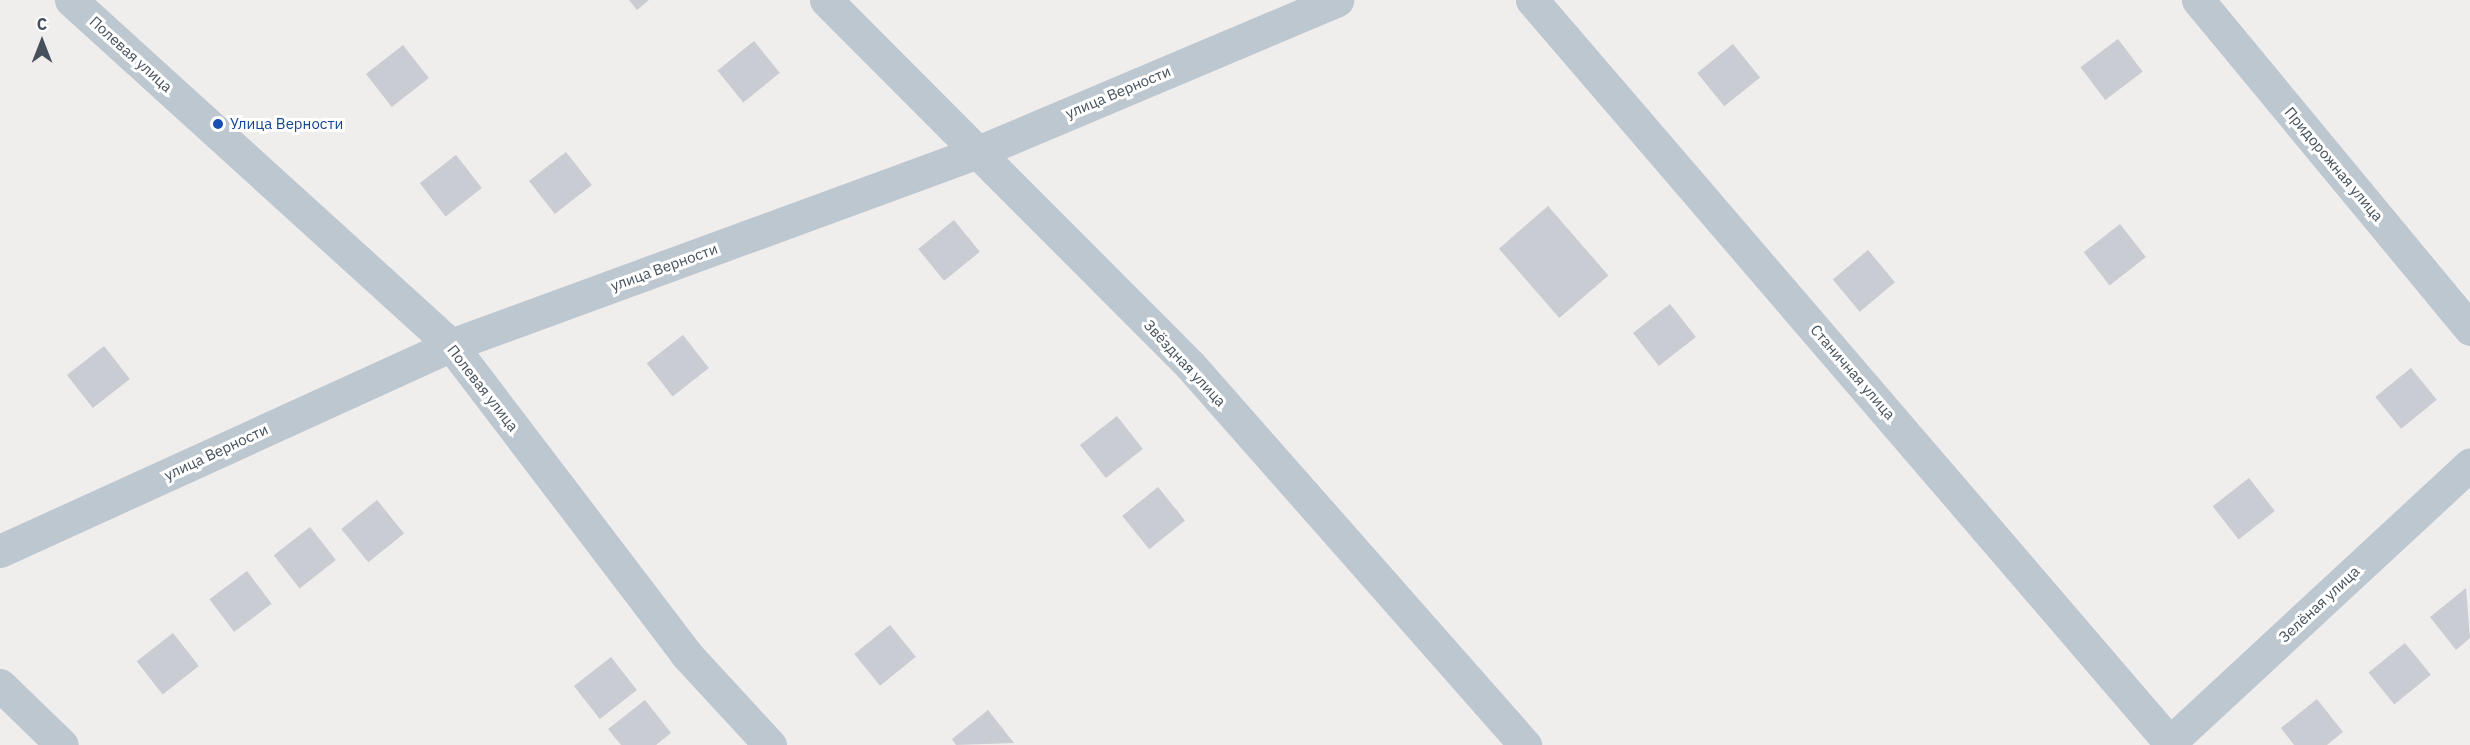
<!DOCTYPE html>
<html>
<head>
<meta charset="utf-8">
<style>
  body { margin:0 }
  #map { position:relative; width:2470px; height:745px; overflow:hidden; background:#f0eded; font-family:"IBM Plex Sans",sans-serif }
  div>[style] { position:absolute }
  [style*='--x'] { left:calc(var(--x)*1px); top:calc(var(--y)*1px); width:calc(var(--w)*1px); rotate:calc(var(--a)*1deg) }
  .building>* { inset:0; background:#c9ccd2; transform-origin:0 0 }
  .minor>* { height:33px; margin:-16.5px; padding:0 16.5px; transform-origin:16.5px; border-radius:16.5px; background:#bdc7d0 }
  .dots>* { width:16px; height:16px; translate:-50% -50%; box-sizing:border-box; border:3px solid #fff; border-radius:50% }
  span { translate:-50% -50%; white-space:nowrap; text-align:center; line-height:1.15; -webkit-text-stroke:6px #fff; paint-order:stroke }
  .street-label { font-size:15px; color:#45505b }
  .transit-label { font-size:15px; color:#164399 }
  .left { translate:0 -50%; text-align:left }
  .north { position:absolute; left:12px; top:12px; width:60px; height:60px; -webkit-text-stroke:4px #fff; paint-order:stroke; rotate:0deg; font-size:16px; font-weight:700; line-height:24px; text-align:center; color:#45505b }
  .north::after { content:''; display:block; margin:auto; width:21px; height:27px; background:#45505b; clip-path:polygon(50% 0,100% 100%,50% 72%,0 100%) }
</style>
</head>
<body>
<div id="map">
  <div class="building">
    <div style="clip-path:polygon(629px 0,649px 0,637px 10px)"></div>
    <div style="left:2118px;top:39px;width:41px;height:47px;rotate:53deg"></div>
    <div style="left:754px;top:41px;width:41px;height:47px;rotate:51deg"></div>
    <div style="left:1733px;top:44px;width:43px;height:46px;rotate:51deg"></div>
    <div style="left:403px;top:45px;width:42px;height:47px;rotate:52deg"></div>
    <div style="left:566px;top:152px;width:42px;height:47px;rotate:52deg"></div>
    <div style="left:456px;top:155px;width:42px;height:46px;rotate:52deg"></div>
    <div style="left:1548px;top:206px;width:92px;height:65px;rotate:49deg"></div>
    <div style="left:954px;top:220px;width:41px;height:46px;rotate:51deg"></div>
    <div style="left:2120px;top:224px;width:42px;height:46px;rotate:52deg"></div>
    <div style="left:1868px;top:250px;width:42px;height:46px;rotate:50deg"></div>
    <div style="left:1670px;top:304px;width:42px;height:47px;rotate:52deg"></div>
    <div style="left:683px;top:335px;width:42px;height:46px;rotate:52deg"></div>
    <div style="left:104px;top:346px;width:42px;height:47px;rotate:52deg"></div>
    <div style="left:2411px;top:368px;width:41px;height:46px;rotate:51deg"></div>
    <div style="left:1117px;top:416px;width:42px;height:47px;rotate:52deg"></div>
    <div style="left:2249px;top:478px;width:42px;height:46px;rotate:52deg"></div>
    <div style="left:1158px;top:487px;width:43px;height:46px;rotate:51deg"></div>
    <div style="left:377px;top:500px;width:43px;height:46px;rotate:51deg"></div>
    <div style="left:310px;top:527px;width:42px;height:46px;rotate:52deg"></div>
    <div style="left:247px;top:571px;width:41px;height:47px;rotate:53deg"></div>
    <div style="clip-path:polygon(2466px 588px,2470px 638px,2456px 650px,2430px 617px)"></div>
    <div style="left:890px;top:625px;width:41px;height:46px;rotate:51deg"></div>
    <div style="left:173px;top:633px;width:42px;height:46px;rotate:52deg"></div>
    <div style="left:2405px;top:643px;width:41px;height:47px;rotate:51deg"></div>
    <div style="left:611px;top:657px;width:42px;height:47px;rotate:52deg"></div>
    <div style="clip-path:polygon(2317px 699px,2343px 732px,2327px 745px,2294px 745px,2281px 728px)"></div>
    <div style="clip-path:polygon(645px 700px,671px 733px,656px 745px,621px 745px,608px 729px)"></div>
    <div style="clip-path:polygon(988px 710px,1014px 743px,956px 745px,952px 739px)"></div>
  </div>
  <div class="minor">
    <div style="--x:71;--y:0;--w:513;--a:42.24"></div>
    <div style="--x:451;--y:345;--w:388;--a:52.7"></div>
    <div style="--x:686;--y:654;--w:124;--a:47.3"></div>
    <div style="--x:826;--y:0;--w:515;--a:45.08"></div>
    <div style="--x:1190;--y:365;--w:507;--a:48.6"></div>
    <div style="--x:1532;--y:0;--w:982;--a:49.34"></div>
    <div style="--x:2198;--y:0;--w:427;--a:50.4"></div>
    <div style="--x:0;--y:551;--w:496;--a:-24.5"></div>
    <div style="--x:451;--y:345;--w:561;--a:-20.11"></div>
    <div style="--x:978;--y:152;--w:390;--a:-22.9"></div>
    <div style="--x:0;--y:685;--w:86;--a:44.1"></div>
    <div style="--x:2167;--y:745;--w:413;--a:-42.8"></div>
  </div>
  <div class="dots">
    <div style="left:218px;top:124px;background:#1a4fb4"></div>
  </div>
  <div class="street-label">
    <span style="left:131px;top:54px;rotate:42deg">Полевая улица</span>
    <span style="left:1118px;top:92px;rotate:-23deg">улица Верности</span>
    <span style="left:2334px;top:164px;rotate:50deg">Придорожная улица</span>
    <span style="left:664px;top:267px;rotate:-20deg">улица Верности</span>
    <span style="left:1185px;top:363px;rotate:47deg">Звёздная улица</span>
    <span style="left:1853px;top:372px;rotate:49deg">Станичная улица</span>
    <span style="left:483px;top:388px;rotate:52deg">Полевая улица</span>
    <span style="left:216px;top:452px;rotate:-25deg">улица Верности</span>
    <span style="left:2319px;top:604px;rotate:-43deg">Зелёная улица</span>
  </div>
  <div class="transit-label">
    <span class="left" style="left:230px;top:124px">Улица Верности</span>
  </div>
  <div class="north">С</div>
</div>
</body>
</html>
